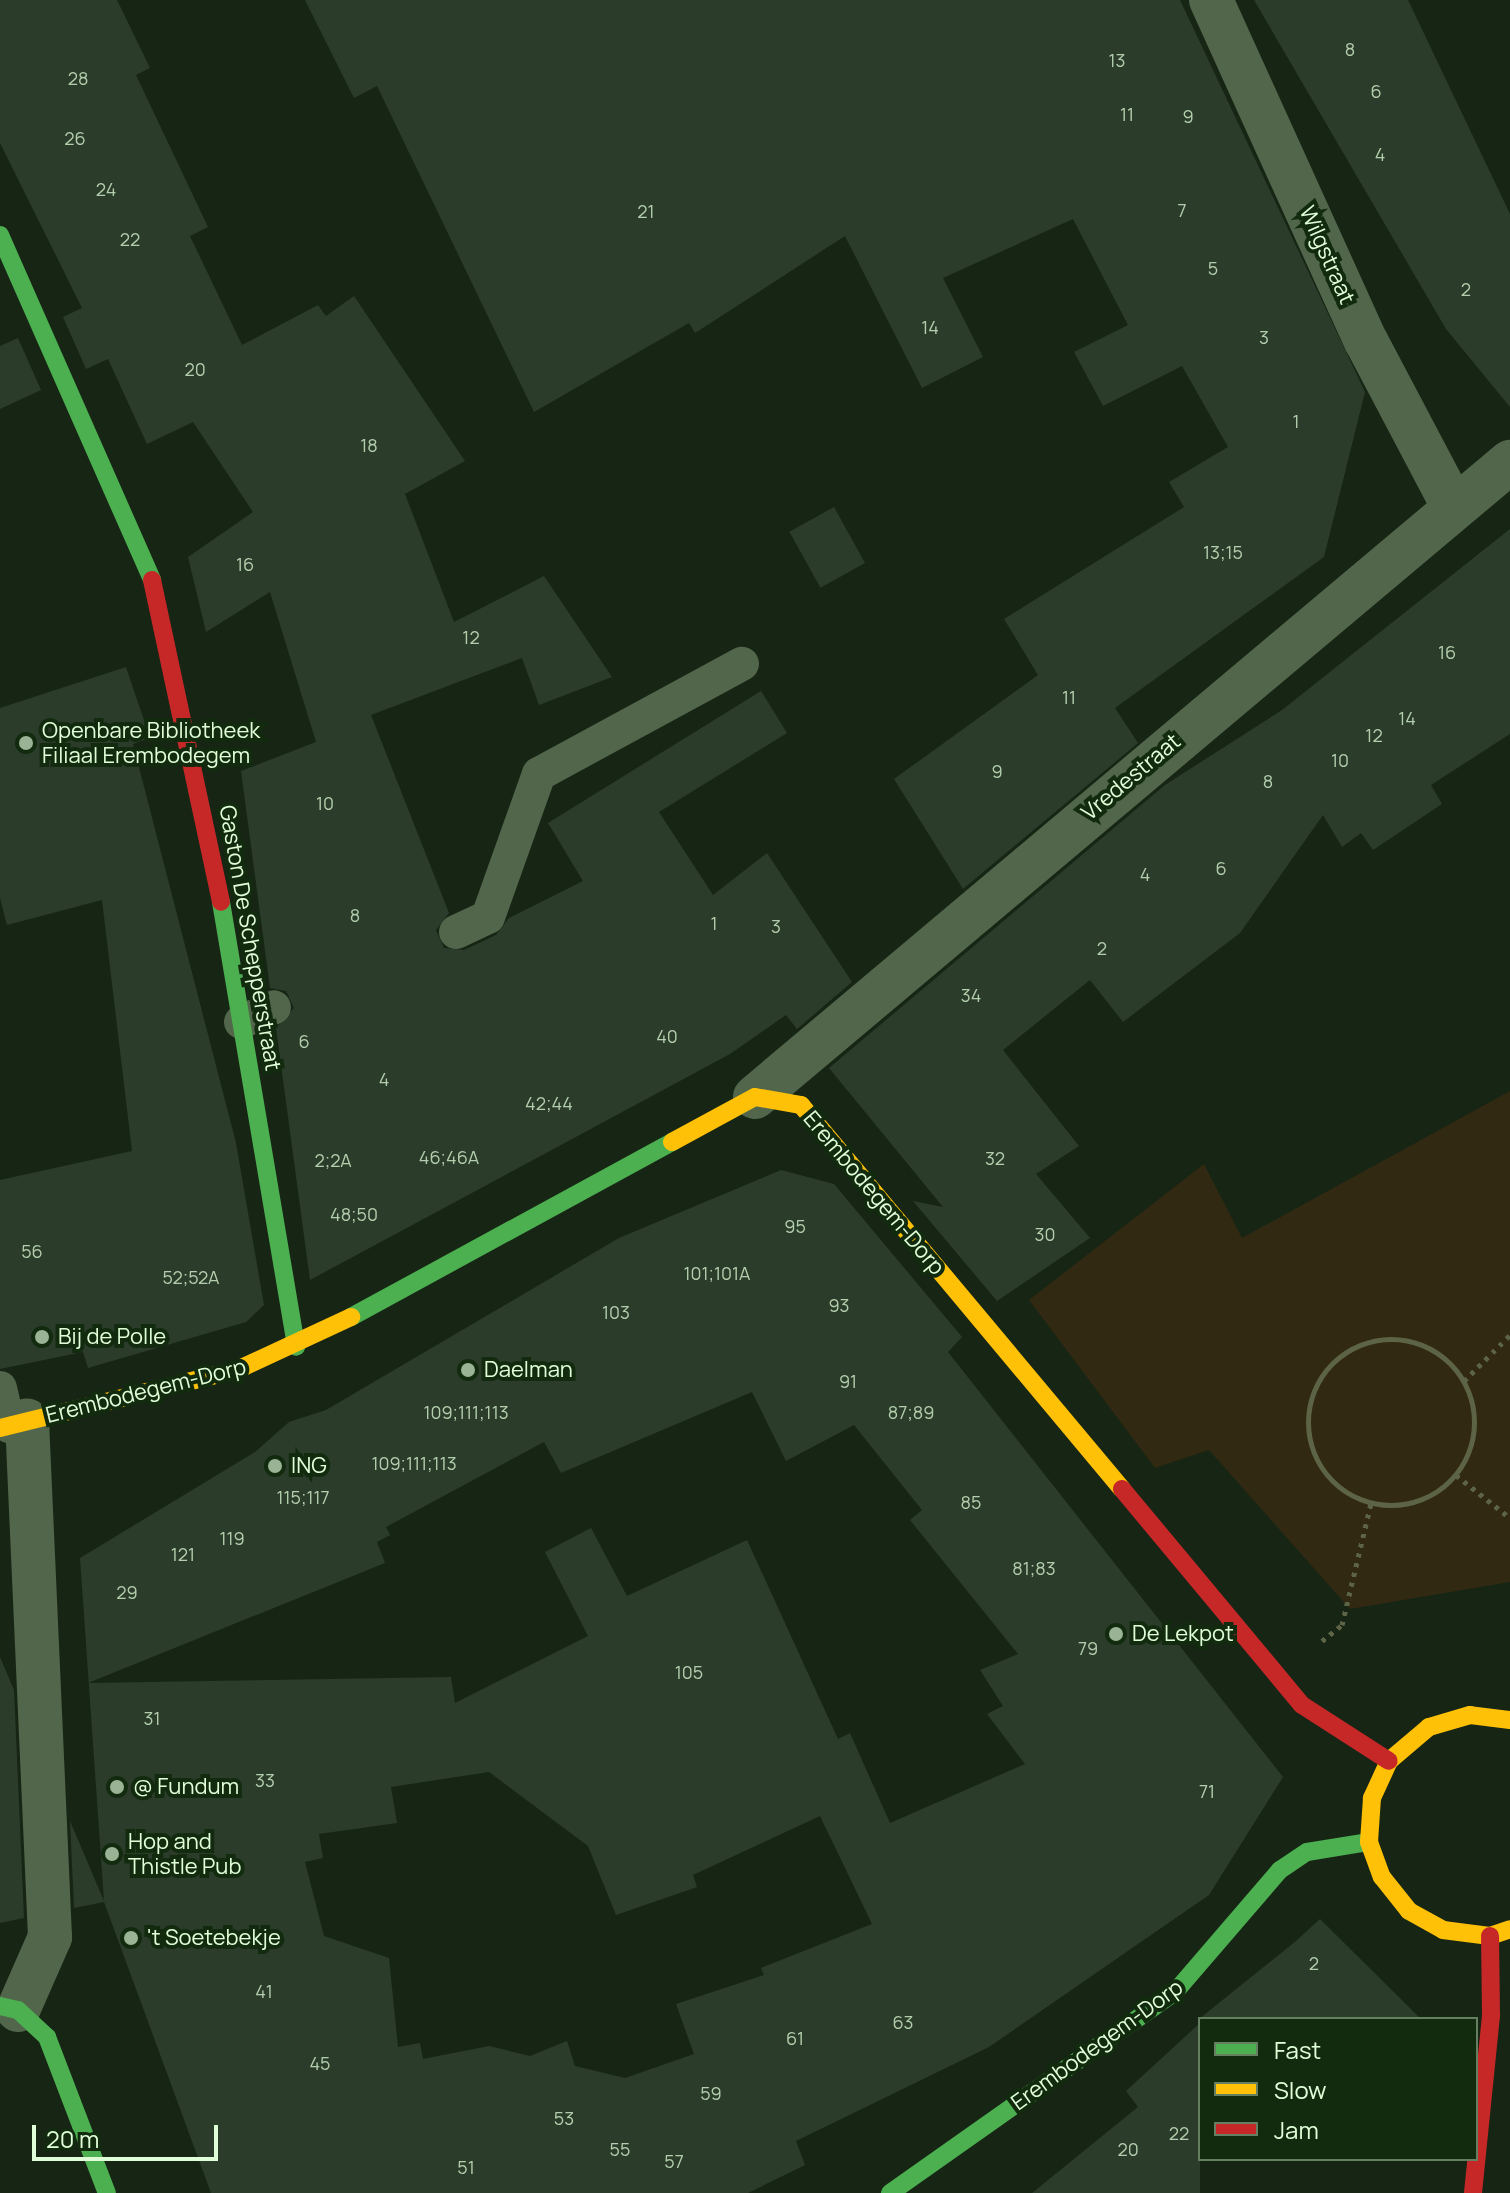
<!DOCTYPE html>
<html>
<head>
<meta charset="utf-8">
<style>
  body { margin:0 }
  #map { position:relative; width:1510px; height:2193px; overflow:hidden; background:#172515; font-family:Manrope,sans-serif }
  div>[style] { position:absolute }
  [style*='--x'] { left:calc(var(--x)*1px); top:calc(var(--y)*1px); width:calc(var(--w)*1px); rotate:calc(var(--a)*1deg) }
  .green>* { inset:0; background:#312912 }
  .building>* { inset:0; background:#2c3c2a; transform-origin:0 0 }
  .path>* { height:5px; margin-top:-2.5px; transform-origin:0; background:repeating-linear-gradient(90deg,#5d6446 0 4px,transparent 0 10px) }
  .path>.ring { margin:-2.5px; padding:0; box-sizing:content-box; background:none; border:5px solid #5d6446; border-radius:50% }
  .lane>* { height:34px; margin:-17px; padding:0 17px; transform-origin:17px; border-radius:17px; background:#51664a }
  .street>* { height:44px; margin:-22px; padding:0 22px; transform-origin:22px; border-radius:22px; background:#51664a }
  .fast>* { height:18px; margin:-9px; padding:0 9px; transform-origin:9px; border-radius:9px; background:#4caf50 }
  .slow>* { height:18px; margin:-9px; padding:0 9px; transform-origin:9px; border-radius:9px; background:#ffc107 }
  .jam>* { height:18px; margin:-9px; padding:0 9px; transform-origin:9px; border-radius:9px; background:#c62828 }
  .dots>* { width:22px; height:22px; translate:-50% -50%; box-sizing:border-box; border:4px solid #122b0f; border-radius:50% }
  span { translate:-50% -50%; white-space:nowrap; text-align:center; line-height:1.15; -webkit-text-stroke:8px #122b0f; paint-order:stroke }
  .number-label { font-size:18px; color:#b3cead }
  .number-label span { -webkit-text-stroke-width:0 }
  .street-label { font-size:22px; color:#e0ffd9 }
  .poi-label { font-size:22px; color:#e0ffd9 }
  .left { translate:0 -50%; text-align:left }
  .legend { position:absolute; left:1198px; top:2017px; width:280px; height:144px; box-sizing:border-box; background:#122b0f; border:2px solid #648060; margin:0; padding:10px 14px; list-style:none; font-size:24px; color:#e0ffd9 }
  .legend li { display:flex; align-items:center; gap:16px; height:40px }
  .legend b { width:40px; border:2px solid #648060 }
  .scale { position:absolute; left:32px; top:2125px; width:186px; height:36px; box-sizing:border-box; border:4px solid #e0ffd9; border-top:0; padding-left:10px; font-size:24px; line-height:28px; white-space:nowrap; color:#e0ffd9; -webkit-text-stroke:6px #122b0f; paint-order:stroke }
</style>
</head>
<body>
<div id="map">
  <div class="green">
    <div style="clip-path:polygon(1510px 1091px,1510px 1582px,1350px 1609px,1209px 1450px,1155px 1468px,1029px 1300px,1204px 1164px,1242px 1238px)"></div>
  </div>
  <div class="building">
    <div style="clip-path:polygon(0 0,117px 0,150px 68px,136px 75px,208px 227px,190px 236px,242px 345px,318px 305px,326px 316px,354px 296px,465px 461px,405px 494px,454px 622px,544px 576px,612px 677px,539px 705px,522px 658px,371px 715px,449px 913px,436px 930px,444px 948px,464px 950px,496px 935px,509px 918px,583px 881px,548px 823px,761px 691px,787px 733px,659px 812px,713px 895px,767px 853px,852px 982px,797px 1029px,786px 1015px,730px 1054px,310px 1280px,276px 1028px,294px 1008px,286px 991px,270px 988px,241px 771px,316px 742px,270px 592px,206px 632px,188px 557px,253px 512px,193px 422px,147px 444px,108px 359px,86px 369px,63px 317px,82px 308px,0 143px)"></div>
    <div style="clip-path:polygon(305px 0,1180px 0,1365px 392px,1324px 557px,1115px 708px,1138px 743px,963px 889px,894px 779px,1038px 675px,1004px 619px,1184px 507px,1169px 482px,1228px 447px,1182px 366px,1103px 406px,1074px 352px,1128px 325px,1073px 219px,943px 278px,983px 357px,922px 388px,845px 236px,695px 333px,689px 323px,534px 412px,377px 86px,354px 98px)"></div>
    <div style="clip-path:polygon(1254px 0,1408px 0,1510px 214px,1510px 407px,1446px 329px)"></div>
    <div style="clip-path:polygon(18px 338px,41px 390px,0 409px,0 346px)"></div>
    <div style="left:834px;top:507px;width:64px;height:51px;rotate:61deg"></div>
    <div style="clip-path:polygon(1510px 529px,1510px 734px,1431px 785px,1442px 804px,1373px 850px,1361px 833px,1342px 847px,1323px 815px,1240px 933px,1123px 1022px,1090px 980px,1003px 1050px,1079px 1146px,1036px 1174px,1090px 1238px,997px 1301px,913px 1201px,943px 1207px,829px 1068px,1165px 785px,1282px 710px)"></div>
    <div style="clip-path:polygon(126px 667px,150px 738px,133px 744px,236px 1143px,264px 1305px,246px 1322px,88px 1368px,83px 1352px,0 1369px,0 1180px,132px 1151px,102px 900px,7px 925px,0 898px,0 708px)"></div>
    <div style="clip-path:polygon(evenodd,781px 1170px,834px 1184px,962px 1337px,948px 1352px,1283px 1777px,1209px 1895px,989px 2047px,796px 2141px,805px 2165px,748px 2193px,211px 2193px,104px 1902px,74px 1908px,70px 1821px,104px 1901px,80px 1558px,255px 1452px,289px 1422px,326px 1410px,619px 1238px,781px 1170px,752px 1392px,786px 1461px,854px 1425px,922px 1510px,910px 1520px,1018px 1654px,980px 1670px,1003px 1706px,987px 1714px,1025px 1764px,890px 1823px,850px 1733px,838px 1739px,747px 1540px,627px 1596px,591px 1528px,545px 1552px,588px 1636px,455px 1703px,451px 1677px,88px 1683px,385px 1563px,377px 1542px,390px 1535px,386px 1527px,544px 1442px,561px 1473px,752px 1392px,781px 1170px,489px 1772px,588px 1846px,616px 1915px,697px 1887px,693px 1875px,820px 1816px,872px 1924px,761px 1968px,764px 1975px,676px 2004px,694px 2054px,625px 2078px,575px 2066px,567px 2041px,530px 2056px,489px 2046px,423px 2059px,420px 2043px,398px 2047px,389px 1958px,324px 1936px,305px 1862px,323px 1858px,319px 1834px,397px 1823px,391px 1787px,489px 1772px)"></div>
    <div style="clip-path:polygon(0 1657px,14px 1690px,24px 1918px,0 1923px)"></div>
    <div style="clip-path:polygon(1320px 1919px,1421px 2019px,1199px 2019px,1296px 1941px)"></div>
    <div style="clip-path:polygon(1200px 2023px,1200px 2193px,1032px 2193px,1138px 2107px,1126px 2091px)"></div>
  </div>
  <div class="path">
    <div class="ring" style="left:1308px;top:1339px;width:161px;height:161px"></div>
    <div style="--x:1464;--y:1381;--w:65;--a:-45"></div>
    <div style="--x:1456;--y:1475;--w:69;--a:38.5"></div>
    <div style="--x:1322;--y:1641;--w:26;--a:-39"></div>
    <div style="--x:1342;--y:1625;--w:125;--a:-76.6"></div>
  </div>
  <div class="lane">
    <div style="--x:456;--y:932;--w:35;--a:-25"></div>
    <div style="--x:488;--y:917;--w:152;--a:-70.4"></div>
    <div style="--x:539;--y:774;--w:231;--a:-28.5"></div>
    <div style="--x:241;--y:1022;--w:36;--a:-24"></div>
    <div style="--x:0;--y:1388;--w:39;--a:77"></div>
  </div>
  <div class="street">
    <div style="--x:1211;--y:0;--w:375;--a:65.6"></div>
    <div style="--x:1366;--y:341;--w:184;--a:62.2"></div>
    <div style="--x:755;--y:1097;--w:987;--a:-40.07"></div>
    <div style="--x:18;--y:2010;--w:80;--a:-66.3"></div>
    <div style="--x:50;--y:1937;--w:517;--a:-92.55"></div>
  </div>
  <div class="fast">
    <div style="--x:0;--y:235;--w:377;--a:66.2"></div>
    <div style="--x:221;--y:902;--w:451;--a:80.4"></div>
    <div style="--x:351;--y:1317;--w:366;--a:-28.6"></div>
    <div style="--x:0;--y:2006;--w:18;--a:13"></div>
    <div style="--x:18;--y:2010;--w:40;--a:43"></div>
    <div style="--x:47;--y:2037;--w:167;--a:69"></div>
    <div style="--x:890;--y:2193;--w:349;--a:-35.2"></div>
    <div style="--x:1175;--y:1992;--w:161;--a:-49.3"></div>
    <div style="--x:1280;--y:1870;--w:32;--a:-34"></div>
    <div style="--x:1307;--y:1852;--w:63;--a:-9.2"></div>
  </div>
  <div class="slow">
    <div style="--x:672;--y:1142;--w:94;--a:-28.5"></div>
    <div style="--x:755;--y:1097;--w:47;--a:9.9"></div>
    <div style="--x:801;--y:1105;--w:500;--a:50.11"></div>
    <div style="--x:0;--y:1428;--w:244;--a:-13.8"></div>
    <div style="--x:237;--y:1370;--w:126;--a:-24.9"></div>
    <div style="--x:1510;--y:1720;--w:40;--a:-172.9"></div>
    <div style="--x:1470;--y:1715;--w:43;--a:163.7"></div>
    <div style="--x:1429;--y:1727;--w:52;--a:139.6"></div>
    <div style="--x:1389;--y:1761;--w:41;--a:114.7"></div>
    <div style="--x:1372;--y:1798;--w:44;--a:93.9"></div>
    <div style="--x:1369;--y:1842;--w:37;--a:70"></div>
    <div style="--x:1382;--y:1877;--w:43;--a:51.5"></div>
    <div style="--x:1409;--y:1911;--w:39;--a:29"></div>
    <div style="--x:1443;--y:1930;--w:47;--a:7.3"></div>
    <div style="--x:1490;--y:1936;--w:21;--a:-19"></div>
  </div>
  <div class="jam">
    <div style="--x:152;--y:580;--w:329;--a:77.9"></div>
    <div style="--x:1122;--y:1489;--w:281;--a:50.2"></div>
    <div style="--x:1302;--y:1705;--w:103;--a:32.8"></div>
    <div style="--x:1473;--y:2193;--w:179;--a:-84.2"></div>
    <div style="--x:1491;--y:2015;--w:79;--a:-90.7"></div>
  </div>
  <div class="dots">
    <div style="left:26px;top:743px;background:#9ab394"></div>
    <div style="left:42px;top:1337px;background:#9ab394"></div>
    <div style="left:468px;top:1370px;background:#9ab394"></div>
    <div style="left:275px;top:1466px;background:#9ab394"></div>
    <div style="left:1116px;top:1634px;background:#9ab394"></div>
    <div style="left:117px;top:1787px;background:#9ab394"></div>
    <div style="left:112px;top:1854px;background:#9ab394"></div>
    <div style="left:131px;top:1938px;background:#9ab394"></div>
  </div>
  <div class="number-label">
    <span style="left:1350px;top:49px">8</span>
    <span style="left:1117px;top:60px">13</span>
    <span style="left:78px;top:78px">28</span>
    <span style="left:1376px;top:91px">6</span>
    <span style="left:1127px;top:114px">11</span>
    <span style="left:1188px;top:116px">9</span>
    <span style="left:75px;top:138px">26</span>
    <span style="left:1380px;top:154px">4</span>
    <span style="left:106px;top:189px">24</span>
    <span style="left:1182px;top:210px">7</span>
    <span style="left:646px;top:211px">21</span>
    <span style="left:130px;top:239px">22</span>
    <span style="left:1213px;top:268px">5</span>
    <span style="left:1466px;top:289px">2</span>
    <span style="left:930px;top:327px">14</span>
    <span style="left:1264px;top:337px">3</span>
    <span style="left:195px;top:369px">20</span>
    <span style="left:1296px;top:421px">1</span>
    <span style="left:369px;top:445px">18</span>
    <span style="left:1223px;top:552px">13;15</span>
    <span style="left:245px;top:564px">16</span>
    <span style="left:471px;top:637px">12</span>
    <span style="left:1447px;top:652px">16</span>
    <span style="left:1069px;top:697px">11</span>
    <span style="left:1407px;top:718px">14</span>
    <span style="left:1374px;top:735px">12</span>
    <span style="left:1340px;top:760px">10</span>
    <span style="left:997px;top:771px">9</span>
    <span style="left:1268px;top:781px">8</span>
    <span style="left:325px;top:803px">10</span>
    <span style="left:1221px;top:868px">6</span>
    <span style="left:1145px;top:874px">4</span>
    <span style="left:355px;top:915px">8</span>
    <span style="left:714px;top:923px">1</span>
    <span style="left:776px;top:926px">3</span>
    <span style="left:1102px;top:948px">2</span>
    <span style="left:971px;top:995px">34</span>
    <span style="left:667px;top:1036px">40</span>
    <span style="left:304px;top:1041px">6</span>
    <span style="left:384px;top:1079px">4</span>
    <span style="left:549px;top:1103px">42;44</span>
    <span style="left:449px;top:1157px">46;46A</span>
    <span style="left:995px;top:1158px">32</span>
    <span style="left:333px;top:1160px">2;2A</span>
    <span style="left:354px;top:1214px">48;50</span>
    <span style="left:795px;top:1226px">95</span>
    <span style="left:1045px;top:1234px">30</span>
    <span style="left:32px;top:1251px">56</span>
    <span style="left:717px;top:1273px">101;101A</span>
    <span style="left:191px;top:1277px">52;52A</span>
    <span style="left:839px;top:1305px">93</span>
    <span style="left:616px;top:1312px">103</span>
    <span style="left:848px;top:1381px">91</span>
    <span style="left:466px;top:1412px">109;111;113</span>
    <span style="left:911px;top:1412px">87;89</span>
    <span style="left:414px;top:1463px">109;111;113</span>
    <span style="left:303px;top:1497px">115;117</span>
    <span style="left:971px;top:1502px">85</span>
    <span style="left:232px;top:1538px">119</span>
    <span style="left:183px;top:1554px">121</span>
    <span style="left:1034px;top:1568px">81;83</span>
    <span style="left:127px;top:1592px">29</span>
    <span style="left:1088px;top:1648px">79</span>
    <span style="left:689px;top:1672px">105</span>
    <span style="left:152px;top:1718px">31</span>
    <span style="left:265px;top:1780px">33</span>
    <span style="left:1207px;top:1791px">71</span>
    <span style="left:1314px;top:1963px">2</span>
    <span style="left:264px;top:1991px">41</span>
    <span style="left:903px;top:2022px">63</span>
    <span style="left:795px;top:2038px">61</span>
    <span style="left:320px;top:2063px">45</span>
    <span style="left:711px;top:2093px">59</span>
    <span style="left:564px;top:2118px">53</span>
    <span style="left:1179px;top:2133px">22</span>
    <span style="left:620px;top:2149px">55</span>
    <span style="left:1128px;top:2149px">20</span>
    <span style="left:674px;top:2161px">57</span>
    <span style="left:466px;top:2167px">51</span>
  </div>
  <div class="street-label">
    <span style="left:1327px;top:255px;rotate:66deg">Wilgstraat</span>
    <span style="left:1131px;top:777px;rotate:-40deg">Vredestraat</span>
    <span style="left:250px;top:938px;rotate:80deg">Gaston De Schepperstraat</span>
    <span style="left:874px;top:1193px;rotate:50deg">Erembodegem-Dorp</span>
    <span style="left:146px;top:1391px;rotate:-14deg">Erembodegem-Dorp</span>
    <span style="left:1097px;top:2045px;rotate:-36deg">Erembodegem-Dorp</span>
  </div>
  <div class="poi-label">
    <span class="left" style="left:42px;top:743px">Openbare Bibliotheek<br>Filiaal Erembodegem</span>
    <span class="left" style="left:58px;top:1337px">Bij de Polle</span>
    <span class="left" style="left:484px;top:1370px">Daelman</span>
    <span class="left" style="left:291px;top:1466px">ING</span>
    <span class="left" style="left:1132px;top:1634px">De Lekpot</span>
    <span class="left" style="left:133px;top:1787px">@ Fundum</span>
    <span class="left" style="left:128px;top:1854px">Hop and<br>Thistle Pub</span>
    <span class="left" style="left:147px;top:1938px">'t Soetebekje</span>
  </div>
  <ul class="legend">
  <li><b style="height:10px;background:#4caf50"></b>Fast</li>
  <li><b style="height:10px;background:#ffc107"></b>Slow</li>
  <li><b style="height:10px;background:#c62828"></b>Jam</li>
  </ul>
  <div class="scale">20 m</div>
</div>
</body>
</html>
